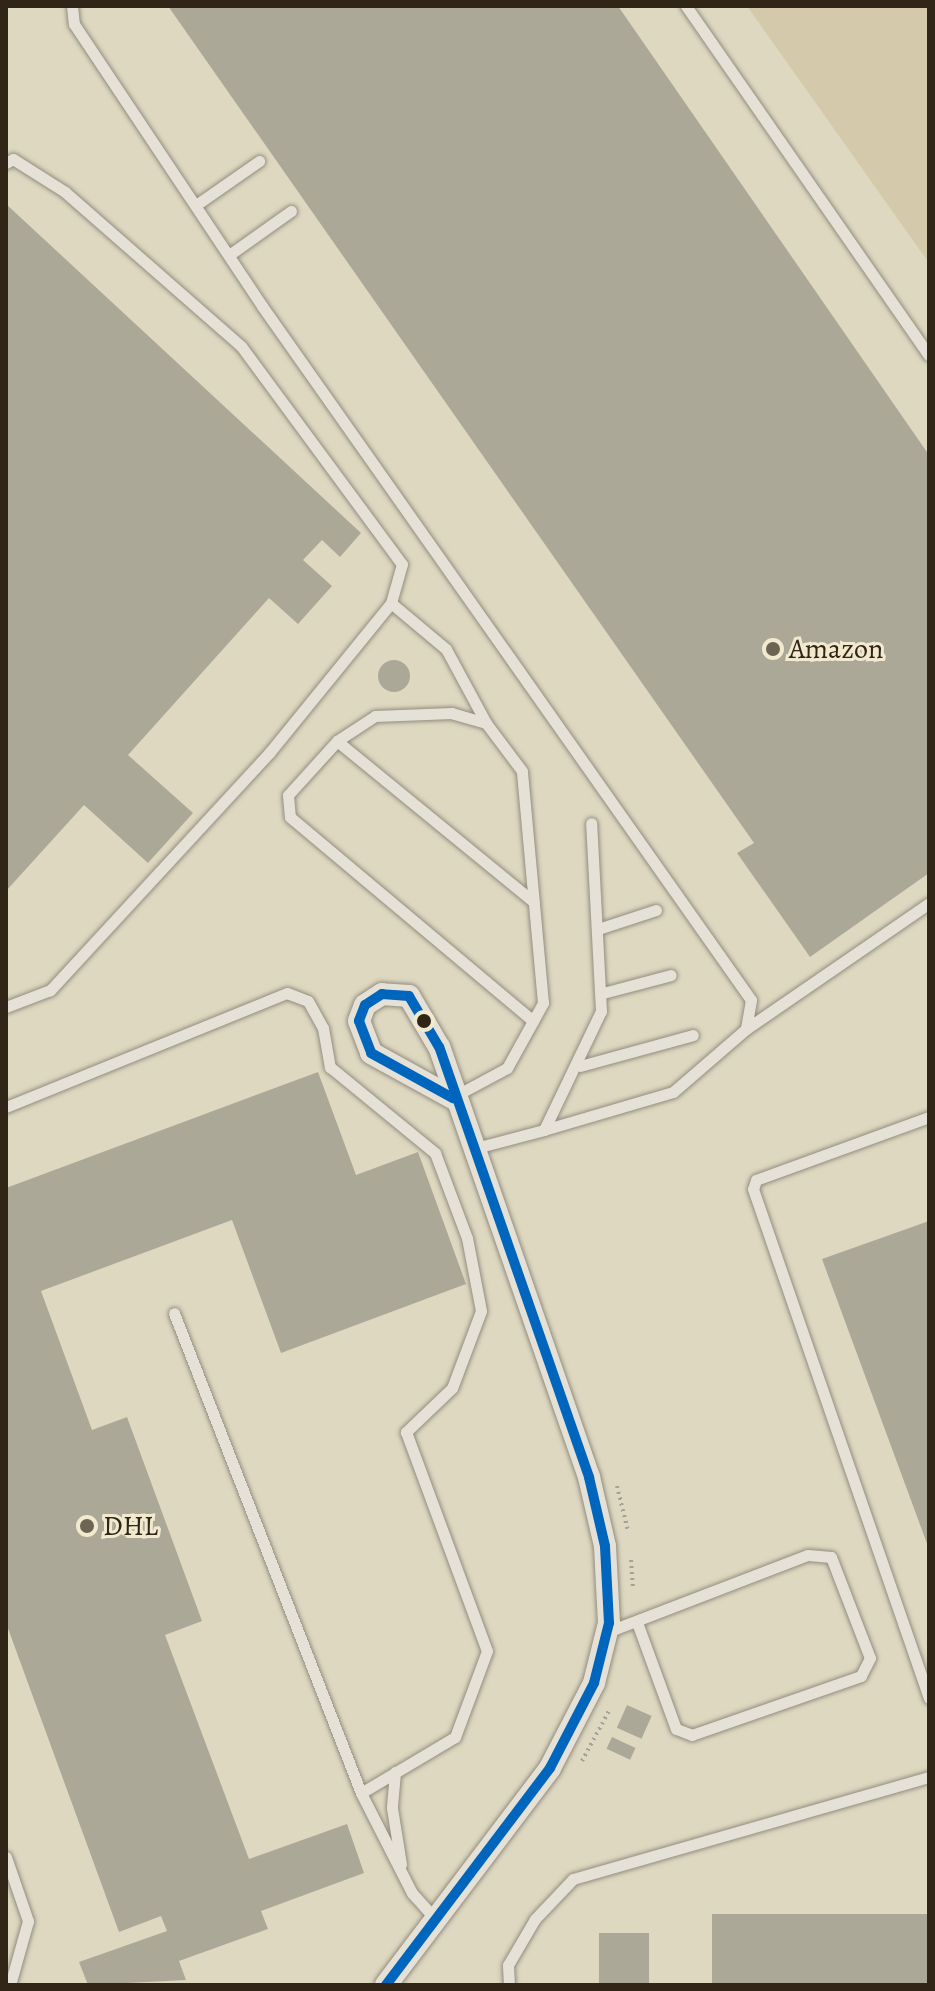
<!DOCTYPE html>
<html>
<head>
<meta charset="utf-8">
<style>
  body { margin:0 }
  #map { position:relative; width:935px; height:1991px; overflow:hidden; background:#ded8c1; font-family:Alegreya,serif }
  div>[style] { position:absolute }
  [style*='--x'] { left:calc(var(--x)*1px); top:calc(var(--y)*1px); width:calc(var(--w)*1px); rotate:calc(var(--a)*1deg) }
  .green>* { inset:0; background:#d4caab }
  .building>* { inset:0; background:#aca898; transform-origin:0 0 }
  .round { border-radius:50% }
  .path>* { height:4px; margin-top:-2px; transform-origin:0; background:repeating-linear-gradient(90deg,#a4a196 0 2px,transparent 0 6px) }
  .roads { filter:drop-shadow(0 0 2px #928d7f) drop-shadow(0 0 2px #928d7f) }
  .lane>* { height:11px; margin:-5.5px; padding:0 5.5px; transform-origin:5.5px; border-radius:5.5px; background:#e5e1d6 }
  .street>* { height:22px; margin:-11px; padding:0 11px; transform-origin:11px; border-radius:11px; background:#e5e1d6 }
  .bus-1>* { height:10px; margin:-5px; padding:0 5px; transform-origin:5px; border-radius:5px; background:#0065bd }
  .dots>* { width:22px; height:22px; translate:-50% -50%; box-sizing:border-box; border:4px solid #f2eace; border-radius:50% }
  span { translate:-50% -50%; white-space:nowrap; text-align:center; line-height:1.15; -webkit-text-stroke:6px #f2eace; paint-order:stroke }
  .poi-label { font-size:28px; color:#302517 }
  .left { translate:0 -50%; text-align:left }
  .frame { position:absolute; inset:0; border:8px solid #302517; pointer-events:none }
</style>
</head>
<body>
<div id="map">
  <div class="green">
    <div style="clip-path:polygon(747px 6px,929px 6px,929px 263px)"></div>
  </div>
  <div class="building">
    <div style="clip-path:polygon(168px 6px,618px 6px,929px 455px,929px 873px,810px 957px,737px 853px,754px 843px)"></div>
    <div style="clip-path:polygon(6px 204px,361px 533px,340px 557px,322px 540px,303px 560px,332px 586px,298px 624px,269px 598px,128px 755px,193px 813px,148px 863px,84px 805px,6px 891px)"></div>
    <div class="round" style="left:378px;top:660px;width:32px;height:32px"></div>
    <div style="clip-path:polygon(318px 1072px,356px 1175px,418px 1152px,466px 1284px,281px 1353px,232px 1220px,41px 1291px,92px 1430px,127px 1417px,202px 1621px,165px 1635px,249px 1859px,347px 1824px,364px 1873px,261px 1911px,268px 1929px,179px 1961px,186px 1980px,88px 1985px,79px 1962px,167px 1931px,161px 1916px,119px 1932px,6px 1623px,6px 1188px)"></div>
    <div style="clip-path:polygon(929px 1221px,929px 1549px,822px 1259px)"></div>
    <div style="left:627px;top:1705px;width:27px;height:25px;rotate:24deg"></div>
    <div style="left:612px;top:1737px;width:26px;height:13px;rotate:25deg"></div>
    <div style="left:929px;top:1914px;width:71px;height:217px;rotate:90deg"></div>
    <div style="left:599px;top:1933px;width:50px;height:52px"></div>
  </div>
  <div class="path">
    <div style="--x:617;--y:1486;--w:46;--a:76.3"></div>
    <div style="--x:631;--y:1560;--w:27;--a:86"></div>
    <div style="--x:582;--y:1761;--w:59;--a:-61.7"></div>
  </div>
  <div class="roads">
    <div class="lane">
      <div style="--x:72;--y:6;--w:18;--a:84"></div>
      <div style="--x:74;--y:24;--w:339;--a:56.3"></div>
      <div style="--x:262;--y:306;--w:849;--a:54.83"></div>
      <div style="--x:751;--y:1000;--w:29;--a:100"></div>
      <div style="--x:746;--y:1029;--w:96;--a:139.2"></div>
      <div style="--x:673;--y:1092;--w:134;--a:163.6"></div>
      <div style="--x:686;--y:6;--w:425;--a:55.2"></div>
      <div style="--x:6;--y:163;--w:8;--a:-30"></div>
      <div style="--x:13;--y:159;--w:62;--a:32.4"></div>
      <div style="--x:65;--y:192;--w:234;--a:41.2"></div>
      <div style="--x:241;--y:346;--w:271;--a:53.6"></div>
      <div style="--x:402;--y:564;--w:41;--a:105.8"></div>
      <div style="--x:391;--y:603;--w:193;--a:129.1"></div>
      <div style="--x:269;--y:753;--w:323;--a:132.7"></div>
      <div style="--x:50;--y:990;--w:47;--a:158.9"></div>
      <div style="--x:196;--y:205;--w:77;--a:-34.9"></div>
      <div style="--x:229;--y:255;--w:76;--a:-35.4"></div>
      <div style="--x:391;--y:603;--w:72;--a:39.9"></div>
      <div style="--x:446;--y:649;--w:84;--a:61.6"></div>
      <div style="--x:337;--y:741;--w:254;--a:39.3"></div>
      <div style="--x:598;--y:929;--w:61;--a:-18.1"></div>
      <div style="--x:603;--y:993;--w:70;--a:-14.8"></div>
      <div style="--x:746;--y:1029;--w:222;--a:-34.5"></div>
      <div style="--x:580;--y:1066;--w:117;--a:-15.3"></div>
      <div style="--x:453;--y:1097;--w:61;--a:-28.2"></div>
      <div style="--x:507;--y:1068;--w:54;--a:-61"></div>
      <div style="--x:533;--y:1021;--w:21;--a:-61"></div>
      <div style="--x:543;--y:1003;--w:233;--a:-95.2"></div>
      <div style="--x:522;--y:771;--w:60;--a:-126.9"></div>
      <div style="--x:486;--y:723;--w:35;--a:-164"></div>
      <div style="--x:452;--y:713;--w:77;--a:177.8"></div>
      <div style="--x:375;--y:716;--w:45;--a:146.7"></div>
      <div style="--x:337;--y:741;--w:73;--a:132.2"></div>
      <div style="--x:288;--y:795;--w:22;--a:85"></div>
      <div style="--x:290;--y:817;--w:317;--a:40"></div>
      <div style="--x:6;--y:1107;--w:303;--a:-22.1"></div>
      <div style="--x:287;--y:993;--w:22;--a:21"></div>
      <div style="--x:308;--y:1001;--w:31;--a:61"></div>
      <div style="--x:323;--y:1028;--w:40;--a:80"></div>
      <div style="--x:330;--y:1067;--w:136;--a:39.3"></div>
      <div style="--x:435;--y:1153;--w:91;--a:69.4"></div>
      <div style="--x:467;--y:1238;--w:74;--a:79.1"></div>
      <div style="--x:481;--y:1311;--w:82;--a:110.6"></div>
      <div style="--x:452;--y:1388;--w:64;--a:136.3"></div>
      <div style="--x:406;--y:1432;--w:233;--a:69.7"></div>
      <div style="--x:487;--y:1651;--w:92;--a:110.4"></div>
      <div style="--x:455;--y:1737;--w:109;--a:149.2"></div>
      <div style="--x:361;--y:1793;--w:515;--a:-111.29"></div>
      <div style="--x:929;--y:1117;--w:184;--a:160"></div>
      <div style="--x:756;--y:1180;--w:9;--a:108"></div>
      <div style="--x:753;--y:1189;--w:539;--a:70.93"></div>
      <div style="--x:472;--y:1149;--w:74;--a:-14.8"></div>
      <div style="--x:544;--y:1130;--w:132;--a:-64.4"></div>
      <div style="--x:601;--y:1011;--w:188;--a:-93"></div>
      <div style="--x:607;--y:1632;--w:215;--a:-21"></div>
      <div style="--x:808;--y:1555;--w:23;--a:5"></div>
      <div style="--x:831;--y:1557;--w:108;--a:68.9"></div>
      <div style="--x:870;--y:1658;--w:20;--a:117"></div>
      <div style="--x:861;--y:1676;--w:179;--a:160.8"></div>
      <div style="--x:692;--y:1735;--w:17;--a:-159"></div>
      <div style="--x:676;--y:1729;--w:111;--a:-110.1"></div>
      <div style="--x:395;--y:1772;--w:36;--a:95"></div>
      <div style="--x:392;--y:1808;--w:57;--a:80.9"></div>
      <div style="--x:361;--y:1793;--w:112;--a:63"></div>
      <div style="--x:412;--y:1893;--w:36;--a:48"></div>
      <div style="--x:6;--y:1857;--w:68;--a:71"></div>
      <div style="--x:28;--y:1921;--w:66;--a:105.7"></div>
      <div style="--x:509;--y:1985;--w:20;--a:-93"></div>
      <div style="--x:508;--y:1965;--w:53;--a:-59.6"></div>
      <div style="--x:535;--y:1919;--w:55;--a:-46.5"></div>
      <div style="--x:573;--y:1879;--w:370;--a:-16"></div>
    </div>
    <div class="street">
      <div style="--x:386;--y:1985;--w:272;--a:-52.9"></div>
      <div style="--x:550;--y:1768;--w:96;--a:-62.6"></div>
      <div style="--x:594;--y:1683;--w:62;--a:-76"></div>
      <div style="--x:609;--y:1623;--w:77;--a:-93"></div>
      <div style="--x:605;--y:1546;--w:71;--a:-103.1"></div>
      <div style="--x:589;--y:1477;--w:455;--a:-109.2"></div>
      <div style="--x:439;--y:1047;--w:59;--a:-120.5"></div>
      <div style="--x:409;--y:996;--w:27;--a:-176"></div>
      <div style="--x:382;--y:994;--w:20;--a:147"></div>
      <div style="--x:365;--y:1005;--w:17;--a:111"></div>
      <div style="--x:359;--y:1021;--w:34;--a:69"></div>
      <div style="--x:371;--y:1053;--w:94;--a:28.8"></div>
    </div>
  </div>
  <div class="bus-1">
    <div style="--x:386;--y:1985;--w:272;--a:-52.9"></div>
    <div style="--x:550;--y:1768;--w:96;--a:-62.6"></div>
    <div style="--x:594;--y:1683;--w:62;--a:-76"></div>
    <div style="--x:609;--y:1623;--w:77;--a:-93"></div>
    <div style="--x:605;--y:1546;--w:71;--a:-103.1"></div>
    <div style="--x:589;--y:1477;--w:455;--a:-109.2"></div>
    <div style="--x:439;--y:1047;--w:59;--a:-120.5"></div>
    <div style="--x:409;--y:996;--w:27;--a:-176"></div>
    <div style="--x:382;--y:994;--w:20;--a:147"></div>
    <div style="--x:365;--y:1005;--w:17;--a:111"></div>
    <div style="--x:359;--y:1021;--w:34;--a:69"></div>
    <div style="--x:371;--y:1053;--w:94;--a:28.8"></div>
  </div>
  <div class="dots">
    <div style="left:773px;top:649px;background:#6d6452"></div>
    <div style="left:424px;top:1021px;background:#302517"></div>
    <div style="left:87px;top:1526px;background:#6d6452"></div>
  </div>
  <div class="poi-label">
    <span class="left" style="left:789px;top:649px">Amazon</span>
    <span class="left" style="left:103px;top:1526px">DHL</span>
  </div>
  <div class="frame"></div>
</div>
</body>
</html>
